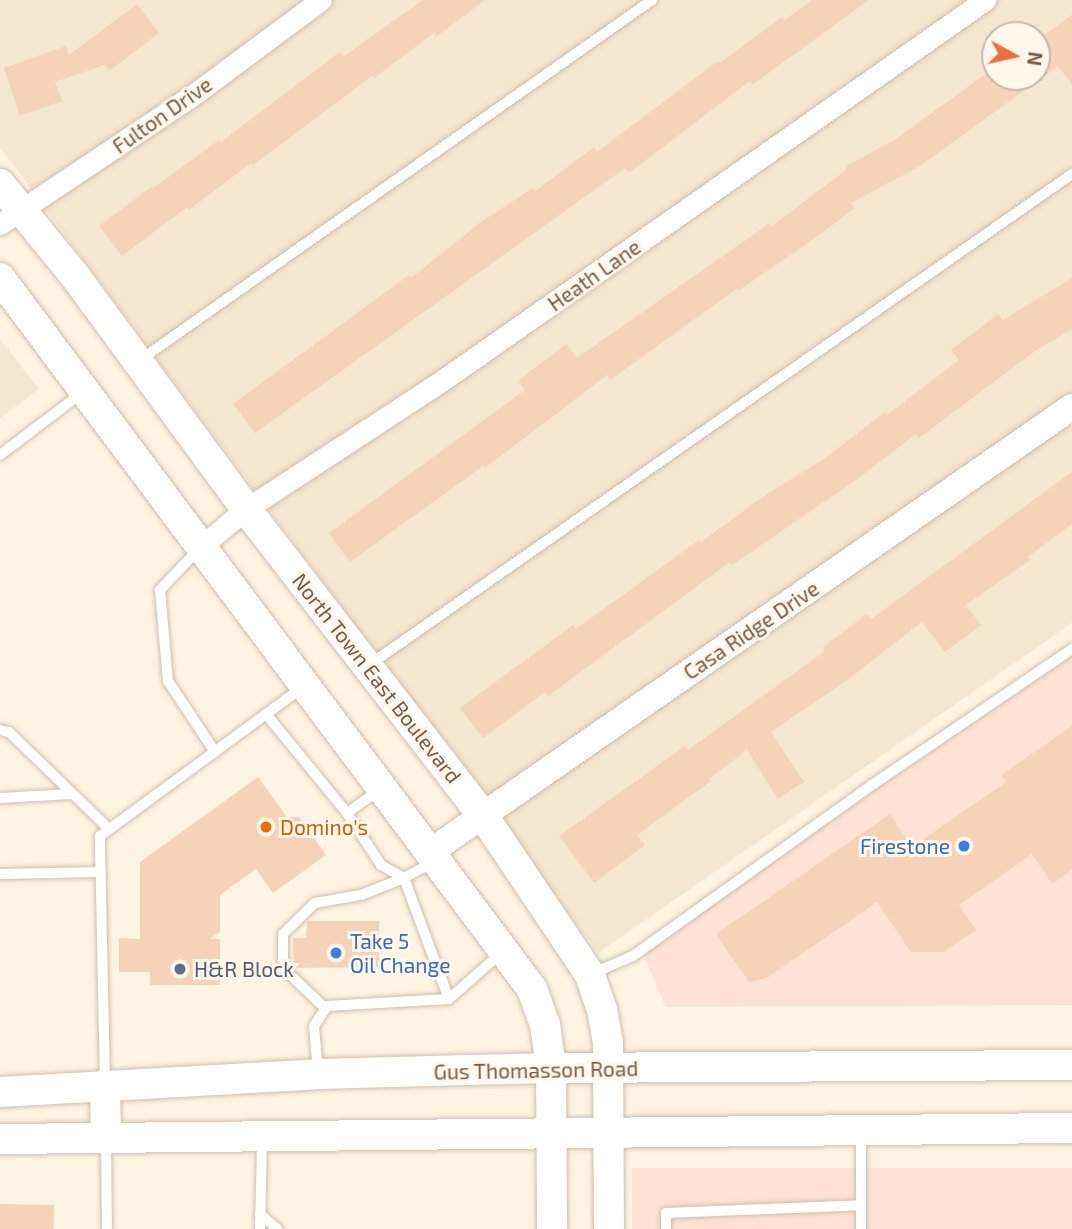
<!DOCTYPE html>
<html>
<head>
<meta charset="utf-8">
<style>
  body { margin:0 }
  #map { position:relative; width:1072px; height:1229px; overflow:hidden; background:#fdf4e2; font-family:"Exo 2",sans-serif }
  div>[style] { position:absolute }
  [style*='--x'] { left:calc(var(--x)*1px); top:calc(var(--y)*1px); width:calc(var(--w)*1px); rotate:calc(var(--a)*1deg) }
  .residential>* { inset:0; background:#f5e6d0 }
  .commercial>* { inset:0; background:#fee3d5; transform-origin:0 0 }
  .building>* { inset:0; background:#f4d3b9; transform-origin:0 0 }
  .roads { filter:drop-shadow(0 0 2px #d1beac) drop-shadow(0 0 2px #d1beac) }
  .service>* { height:10px; margin:-5px; padding:0 5px; transform-origin:5px; border-radius:5px; background:#fff }
  .minor>* { height:21px; margin:-10.5px; padding:0 10.5px; transform-origin:10.5px; border-radius:10.5px; background:#fff }
  .tertiary>* { height:26px; margin:-13px; padding:0 13px; transform-origin:13px; border-radius:13px; background:#fff }
  .secondary>* { height:30px; margin:-15px; padding:0 15px; transform-origin:15px; border-radius:15px; background:#fff }
  .dots>* { width:19px; height:19px; translate:-50% -50%; box-sizing:border-box; border:4px solid #fff7e9; border-radius:50% }
  span { translate:-50% -50%; white-space:nowrap; text-align:center; line-height:1.15; -webkit-text-stroke:6px #fff7e9; paint-order:stroke }
  .street-label { font-size:21px; color:#765a48 }
  .food-label { font-size:21px; color:#c56008 }
  .left { translate:0 -50%; text-align:left }
  .shop-label { font-size:21px; color:#366cbe }
  .right { translate:-100% -50%; text-align:right }
  .service-label { font-size:21px; color:#4e5e75 }
  .north { position:absolute; left:981px; top:21px; width:70px; height:70px; box-sizing:border-box; background:#fff7e9; border:2px solid #c8b8a9; border-radius:50%; rotate:98deg; font-size:19px; font-weight:700; line-height:28px; text-align:center; color:#765a48 }
  .north::after { content:''; display:block; margin:auto; width:24px; height:32px; background:#ec6f42; clip-path:polygon(50% 0,100% 100%,50% 72%,0 100%) }
</style>
</head>
<body>
<div id="map">
  <div class="residential">
    <div style="clip-path:polygon(evenodd,0 0,1072px 0,1072px 623px,598px 953px,0 147px,0 0,995px 35px,1037px 35px,1037px 77px,995px 77px,995px 35px)"></div>
    <div style="clip-path:polygon(0 339px,39px 389px,0 418px)"></div>
  </div>
  <div class="commercial">
    <div style="clip-path:polygon(1072px 646px,1072px 1005px,666px 1007px,643px 954px)"></div>
    <div style="left:1072px;top:1168px;width:61px;height:440px;rotate:90deg"></div>
  </div>
  <div class="building">
    <div style="clip-path:polygon(423px 0,485px 0,436px 37px,434px 33px,374px 78px,372px 76px,253px 165px,251px 163px,189px 210px,187px 207px,122px 256px,99px 226px,151px 187px,152px 189px,219px 140px,221px 142px,340px 52px,344px 56px)"></div>
    <div style="clip-path:polygon(812px 0,869px 0,752px 85px,750px 81px,629px 173px,625px 168px,255px 433px,233px 404px,409px 275px,411px 278px,481px 222px,533px 188px,535px 191px,594px 147px,597px 152px,718px 61px,720px 63px,782px 17px,784px 21px)"></div>
    <div style="clip-path:polygon(137px 4px,159px 33px,109px 71px,105px 65px,55px 82px,62px 101px,20px 116px,4px 68px,66px 46px,69px 55px)"></div>
    <div style="clip-path:polygon(1072px 15px,1072px 85px,1058px 66px,920px 166px,851px 203px,855px 208px,804px 246px,739px 290px,738px 288px,610px 380px,607px 375px,485px 468px,483px 466px,350px 562px,329px 533px,525px 390px,518px 381px,566px 344px,577px 358px,770px 223px,772px 226px,847px 169px,846px 166px,893px 141px,995px 67px,995px 77px,1037px 77px,1037px 40px)"></div>
    <div style="clip-path:polygon(1072px 278px,1072px 329px,1035px 351px,919px 438px,916px 434px,856px 480px,732px 565px,730px 562px,548px 696px,545px 692px,483px 738px,460px 708px,573px 625px,576px 629px,699px 540px,701px 542px,761px 498px,825px 458px,885px 412px,887px 415px,959px 360px,951px 350px,998px 314px,1003px 320px)"></div>
    <div style="clip-path:polygon(1072px 472px,1072px 524px,1028px 557px,1030px 560px,966px 605px,981px 625px,945px 652px,922px 622px,846px 681px,771px 732px,804px 782px,778px 799px,747px 750px,709px 779px,711px 781px,637px 835px,645px 845px,594px 883px,559px 836px,685px 746px,688px 750px,825px 651px,823px 647px,867px 614px,871px 619px)"></div>
    <div style="clip-path:polygon(1072px 726px,1072px 870px,1052px 884px,1032px 854px,959px 905px,976px 930px,943px 952px,911px 952px,877px 902px,767px 978px,749px 982px,716px 934px,890px 814px,912px 847px,1006px 782px,1001px 775px)"></div>
    <div style="clip-path:polygon(258px 777px,287px 817px,299px 817px,326px 855px,273px 893px,256px 869px,220px 895px,220px 932px,209px 939px,220px 939px,220px 985px,150px 985px,150px 972px,119px 972px,119px 938px,140px 939px,140px 862px)"></div>
    <div style="clip-path:polygon(307px 921px,379px 921px,379px 967px,294px 968px,293px 938px,306px 938px)"></div>
    <div style="left:0;top:1204px;width:54px;height:25px;rotate:1deg"></div>
  </div>
  <div class="roads">
    <div class="service">
      <div style="--x:140;--y:360;--w:626;--a:-35.11"></div>
      <div style="--x:0;--y:455;--w:103;--a:-37.1"></div>
      <div style="--x:199;--y:549;--w:57;--a:133.6"></div>
      <div style="--x:160;--y:590;--w:91;--a:85"></div>
      <div style="--x:168;--y:681;--w:85;--a:56.5"></div>
      <div style="--x:369;--y:665;--w:857;--a:-34.93"></div>
      <div style="--x:266;--y:714;--w:128;--a:50.7"></div>
      <div style="--x:347;--y:813;--w:62;--a:56.8"></div>
      <div style="--x:381;--y:865;--w:26;--a:29"></div>
      <div style="--x:404;--y:878;--w:35;--a:-29"></div>
      <div style="--x:0;--y:730;--w:9;--a:13"></div>
      <div style="--x:9;--y:732;--w:139;--a:44.1"></div>
      <div style="--x:0;--y:798;--w:72;--a:-3.2"></div>
      <div style="--x:347;--y:813;--w:43;--a:-35.5"></div>
      <div style="--x:0;--y:874;--w:101;--a:-1.1"></div>
      <div style="--x:591;--y:974;--w:46;--a:-23.2"></div>
      <div style="--x:633;--y:956;--w:294;--a:-35.6"></div>
      <div style="--x:872;--y:785;--w:242;--a:-34.2"></div>
      <div style="--x:325;--y:1008;--w:58;--a:-136.4"></div>
      <div style="--x:283;--y:968;--w:34;--a:-90"></div>
      <div style="--x:283;--y:934;--w:45;--a:-44.1"></div>
      <div style="--x:315;--y:903;--w:47;--a:-9.9"></div>
      <div style="--x:361;--y:895;--w:46;--a:-21.6"></div>
      <div style="--x:404;--y:878;--w:129;--a:69.6"></div>
      <div style="--x:318;--y:1073;--w:47;--a:-94.9"></div>
      <div style="--x:314;--y:1026;--w:24;--a:-57"></div>
      <div style="--x:327;--y:1006;--w:122;--a:-3.3"></div>
      <div style="--x:449;--y:999;--w:69;--a:-41.5"></div>
      <div style="--x:105;--y:1083;--w:247;--a:-91.2"></div>
      <div style="--x:100;--y:836;--w:252;--a:-36.3"></div>
      <div style="--x:861;--y:1133;--w:96;--a:90"></div>
      <div style="--x:106;--y:1140;--w:89;--a:89.4"></div>
      <div style="--x:260;--y:1214;--w:23;--a:41"></div>
      <div style="--x:260;--y:1229;--w:90;--a:-88.7"></div>
      <div style="--x:666;--y:1229;--w:16;--a:-90"></div>
      <div style="--x:666;--y:1213;--w:195;--a:-2.3"></div>
    </div>
    <div class="minor">
      <div style="--x:0;--y:224;--w:237;--a:-33.8"></div>
      <div style="--x:197;--y:92;--w:154;--a:-36.6"></div>
      <div style="--x:200;--y:547;--w:60;--a:-39.6"></div>
      <div style="--x:246;--y:509;--w:235;--a:-33.2"></div>
      <div style="--x:443;--y:380;--w:662;--a:-35.03"></div>
    </div>
    <div class="tertiary">
      <div style="--x:430;--y:852;--w:781;--a:-34.73"></div>
    </div>
    <div class="secondary">
      <div style="--x:0;--y:184;--w:119;--a:50.8"></div>
      <div style="--x:75;--y:276;--w:289;--a:53.7"></div>
      <div style="--x:246;--y:509;--w:386;--a:52.3"></div>
      <div style="--x:482;--y:814;--w:194;--a:56.1"></div>
      <div style="--x:590;--y:975;--w:36;--a:71"></div>
      <div style="--x:602;--y:1009;--w:35;--a:80"></div>
      <div style="--x:608;--y:1043;--w:186;--a:89.7"></div>
      <div style="--x:0;--y:278;--w:888;--a:53.19"></div>
      <div style="--x:532;--y:989;--w:37;--a:70"></div>
      <div style="--x:545;--y:1024;--w:44;--a:82.2"></div>
      <div style="--x:551;--y:1068;--w:161;--a:89.6"></div>
      <div style="--x:105;--y:1085;--w:52;--a:88.9"></div>
      <div style="--x:0;--y:1092;--w:319;--a:-3.2"></div>
      <div style="--x:318;--y:1074;--w:233;--a:-1.5"></div>
      <div style="--x:551;--y:1068;--w:521;--a:-0.33"></div>
      <div style="--x:0;--y:1139;--w:1072;--a:-0.59"></div>
    </div>
  </div>
  <div class="dots">
    <div style="left:266px;top:827px;background:#e8710a"></div>
    <div style="left:964px;top:846px;background:#3f7fe0"></div>
    <div style="left:336px;top:953px;background:#3f7fe0"></div>
    <div style="left:180px;top:969px;background:#5c6f8a"></div>
  </div>
  <div class="street-label">
    <span style="left:162px;top:115px;rotate:-35deg">Fulton Drive</span>
    <span style="left:594px;top:275px;rotate:-35deg">Heath Lane</span>
    <span style="left:751px;top:630px;rotate:-34deg">Casa Ridge Drive</span>
    <span style="left:377px;top:678px;rotate:52deg">North Town East Boulevard</span>
    <span style="left:536px;top:1070px;rotate:-1deg">Gus Thomasson Road</span>
  </div>
  <div class="food-label">
    <span class="left" style="left:280px;top:827px">Domino's</span>
  </div>
  <div class="shop-label">
    <span class="right" style="left:950px;top:846px">Firestone</span>
    <span class="left" style="left:350px;top:953px">Take 5<br>Oil Change</span>
  </div>
  <div class="service-label">
    <span class="left" style="left:194px;top:969px">H&amp;R Block</span>
  </div>
  <div class="north">N</div>
</div>
</body>
</html>
